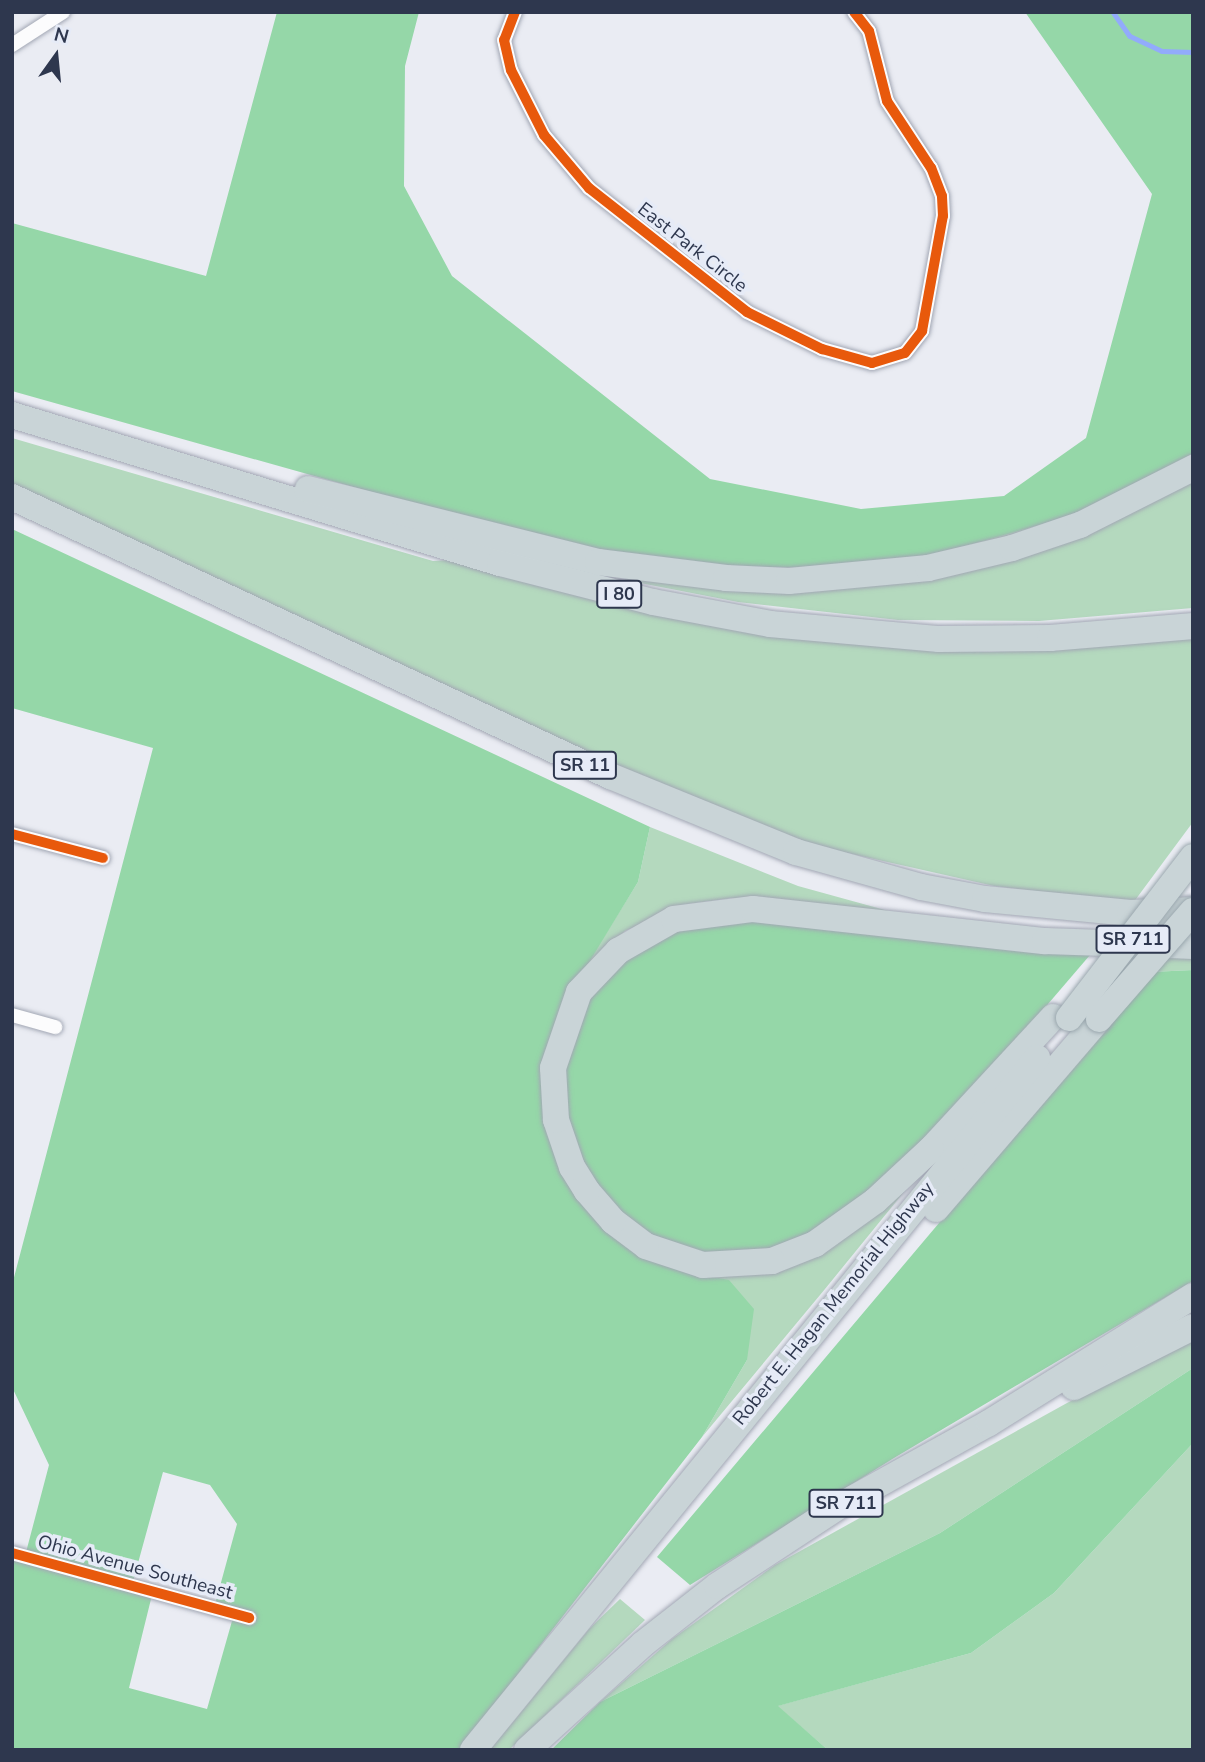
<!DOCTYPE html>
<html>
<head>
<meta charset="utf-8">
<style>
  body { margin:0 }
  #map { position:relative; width:1205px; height:1762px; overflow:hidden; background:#eaecf3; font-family:"Nunito Sans",sans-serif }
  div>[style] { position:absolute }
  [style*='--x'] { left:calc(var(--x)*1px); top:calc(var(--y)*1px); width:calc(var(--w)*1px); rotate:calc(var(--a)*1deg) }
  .green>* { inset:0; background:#b4d9be }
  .forest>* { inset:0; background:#95d7a8 }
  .stream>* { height:4.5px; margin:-2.25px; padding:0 2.25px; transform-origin:2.25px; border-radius:2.25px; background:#92abfb }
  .roads { filter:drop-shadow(0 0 2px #a2a7b4) drop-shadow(0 0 2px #a2a7b4) }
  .minor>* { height:14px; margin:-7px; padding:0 7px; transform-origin:7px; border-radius:7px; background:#fcfcfd }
  .motorway>* { height:26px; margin:-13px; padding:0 13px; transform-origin:13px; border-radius:13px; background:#c9d4d7 }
  .bridges { filter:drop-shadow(0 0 2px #9aa7ae) drop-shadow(0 0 2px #9aa7ae) }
  .motorway-bridge>* { height:26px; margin:-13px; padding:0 13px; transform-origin:13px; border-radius:13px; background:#c9d4d7 }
  .cycleway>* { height:10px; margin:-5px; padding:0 5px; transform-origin:5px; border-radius:5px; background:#e8590c }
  span { translate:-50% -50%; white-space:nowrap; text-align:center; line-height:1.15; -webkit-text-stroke:7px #e6ebf7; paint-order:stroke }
  .shield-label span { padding:2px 5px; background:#e6ebf7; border:2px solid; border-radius:5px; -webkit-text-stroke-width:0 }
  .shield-label { font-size:18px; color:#2e374e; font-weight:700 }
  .street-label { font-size:19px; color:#2e374e }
  .frame { position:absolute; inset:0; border:14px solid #2e374e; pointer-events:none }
  .north { position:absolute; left:21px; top:21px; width:70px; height:70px; -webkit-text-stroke:5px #e6ebf7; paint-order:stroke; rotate:15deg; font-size:19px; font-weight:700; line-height:28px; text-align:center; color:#2e374e }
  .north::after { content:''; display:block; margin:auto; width:24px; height:32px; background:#2e374e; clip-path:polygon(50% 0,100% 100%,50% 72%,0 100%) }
</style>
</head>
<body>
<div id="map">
  <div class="green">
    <div style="clip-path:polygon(12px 438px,433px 561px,450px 560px,839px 643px,990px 652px,1193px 636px,1193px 822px,1133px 903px,994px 886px,812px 845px,641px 777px,12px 484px)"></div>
    <div style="clip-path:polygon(1193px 476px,1193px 608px,1039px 621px,898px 620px,738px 602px,625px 580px,626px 574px,762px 586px)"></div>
    <div style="clip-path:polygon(650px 827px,798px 886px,903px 915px,732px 898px,688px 904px,625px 931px,577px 980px,638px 882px)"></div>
    <div style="clip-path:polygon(1193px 956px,1193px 970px,1151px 972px,1164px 957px)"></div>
    <div style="clip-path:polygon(908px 1187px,825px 1289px,702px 1437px,747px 1360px,692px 1273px)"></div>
    <div style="clip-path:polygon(1193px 1339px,1193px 1368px,940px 1533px,600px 1702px,672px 1639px,775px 1565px,1067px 1403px)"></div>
    <div style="clip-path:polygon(1193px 1443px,1193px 1750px,828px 1750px,777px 1706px,971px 1653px,1054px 1593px)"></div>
    <div style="clip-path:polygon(620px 1599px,645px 1620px,509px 1750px,490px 1750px,589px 1629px)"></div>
  </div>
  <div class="forest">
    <div style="clip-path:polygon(277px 12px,419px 12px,405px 66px,404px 186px,452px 276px,710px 479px,861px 509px,1004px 496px,1086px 438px,1152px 194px,1025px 12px,1193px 12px,1193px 453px,1156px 477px,1081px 513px,912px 561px,807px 568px,693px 566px,556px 544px,12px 391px,12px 223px,206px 276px)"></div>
    <div style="clip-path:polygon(evenodd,12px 529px,650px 827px,638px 882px,566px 1000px,560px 1165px,692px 1273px,729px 1280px,754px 1309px,747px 1360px,702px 1437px,459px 1750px,12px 1750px,12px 1553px,25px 1556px,49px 1465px,12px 1387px,12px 1285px,153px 748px,12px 708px,12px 529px,163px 1472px,210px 1485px,237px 1524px,214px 1608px,234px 1614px,207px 1709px,129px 1688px,153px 1591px,132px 1585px,163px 1472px)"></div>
    <div style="clip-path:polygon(748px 919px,1090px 955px,994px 1067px,893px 1170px,821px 1229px,767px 1252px,700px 1253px,669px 1245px,617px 1213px,595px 1187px,566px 1127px,562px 1074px,587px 999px,619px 961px,660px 935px,705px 921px)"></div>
    <div style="clip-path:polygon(1193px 970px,1193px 1281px,894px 1458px,690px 1585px,657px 1557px,1151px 972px)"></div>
    <div style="clip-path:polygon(1193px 1368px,1193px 1443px,1054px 1593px,971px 1653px,778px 1706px,828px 1750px,551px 1750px,600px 1702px,940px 1533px)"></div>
  </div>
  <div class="stream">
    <div style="--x:1113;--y:12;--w:29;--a:55"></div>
    <div style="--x:1130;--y:36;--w:35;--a:25"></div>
    <div style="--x:1162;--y:51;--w:31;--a:2"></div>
  </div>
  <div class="roads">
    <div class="minor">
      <div style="--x:515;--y:12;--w:30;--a:111"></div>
      <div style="--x:504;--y:40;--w:31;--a:77"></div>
      <div style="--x:511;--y:70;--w:73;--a:63.1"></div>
      <div style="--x:544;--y:135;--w:70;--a:49.7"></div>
      <div style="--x:589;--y:188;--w:201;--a:38.1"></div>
      <div style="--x:747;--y:312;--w:84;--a:26.3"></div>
      <div style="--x:822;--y:349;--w:52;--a:15.6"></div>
      <div style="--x:872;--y:363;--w:34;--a:-17"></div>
      <div style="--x:905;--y:353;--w:28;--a:-52"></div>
      <div style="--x:922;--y:331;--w:117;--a:-79.7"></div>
      <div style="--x:943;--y:216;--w:20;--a:-93"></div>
      <div style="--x:942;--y:196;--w:30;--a:-111"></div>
      <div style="--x:931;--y:168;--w:80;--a:-123.3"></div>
      <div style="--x:887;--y:101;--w:72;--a:-104.4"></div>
      <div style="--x:869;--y:31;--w:24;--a:-128"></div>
      <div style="--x:12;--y:45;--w:61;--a:-32.9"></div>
      <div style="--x:12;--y:834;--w:94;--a:14.8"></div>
      <div style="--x:12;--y:1015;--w:45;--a:15.6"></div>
      <div style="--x:12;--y:1553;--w:246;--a:15.3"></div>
    </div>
    <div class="motorway">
      <div style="--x:12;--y:415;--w:510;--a:16.87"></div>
      <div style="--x:500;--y:563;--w:158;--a:14.3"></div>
      <div style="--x:653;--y:602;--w:119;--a:10.6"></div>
      <div style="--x:770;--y:624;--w:170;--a:5.1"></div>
      <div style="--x:939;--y:639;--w:111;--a:-0.5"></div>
      <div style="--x:1050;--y:638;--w:144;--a:-4.8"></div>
      <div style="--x:308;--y:489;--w:299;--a:14.1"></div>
      <div style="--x:598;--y:562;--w:129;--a:7.1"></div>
      <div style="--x:726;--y:578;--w:63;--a:2.7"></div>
      <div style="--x:789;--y:581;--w:140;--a:-5.3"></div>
      <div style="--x:928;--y:568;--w:86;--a:-13.4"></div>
      <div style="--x:1012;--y:548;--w:72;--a:-18.7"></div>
      <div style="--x:1080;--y:525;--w:127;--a:-26.8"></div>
      <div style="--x:12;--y:497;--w:660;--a:25.01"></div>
      <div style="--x:610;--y:776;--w:201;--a:22.2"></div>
      <div style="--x:796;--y:852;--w:130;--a:15.6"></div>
      <div style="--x:921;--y:887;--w:65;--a:10.6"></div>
      <div style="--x:985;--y:899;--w:146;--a:5.5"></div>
      <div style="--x:1130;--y:913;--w:63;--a:-2.7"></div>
      <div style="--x:1053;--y:1017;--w:180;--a:132.7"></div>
      <div style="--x:931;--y:1149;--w:76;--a:137.1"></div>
      <div style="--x:875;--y:1201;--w:74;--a:144.4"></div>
      <div style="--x:815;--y:1244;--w:46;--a:158.4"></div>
      <div style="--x:772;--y:1261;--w:69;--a:176.7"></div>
      <div style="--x:703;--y:1265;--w:60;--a:-161.6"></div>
      <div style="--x:646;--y:1246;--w:41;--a:-142.9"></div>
      <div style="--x:613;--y:1221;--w:40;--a:-131"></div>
      <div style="--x:587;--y:1191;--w:28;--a:-122"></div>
      <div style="--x:572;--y:1167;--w:50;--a:-108.8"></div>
      <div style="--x:556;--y:1120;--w:52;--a:-93.3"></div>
      <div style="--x:553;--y:1068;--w:80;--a:-71.1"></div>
      <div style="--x:579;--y:992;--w:57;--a:-46.4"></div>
      <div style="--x:618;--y:951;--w:64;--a:-29.7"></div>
      <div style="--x:674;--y:919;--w:80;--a:-7.2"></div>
      <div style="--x:753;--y:909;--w:294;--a:6.3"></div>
      <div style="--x:1045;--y:941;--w:148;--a:1.9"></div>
      <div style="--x:936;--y:1209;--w:250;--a:-49.4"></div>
      <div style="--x:1074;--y:1387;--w:133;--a:-26.8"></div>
      <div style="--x:473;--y:1750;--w:893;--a:-50.82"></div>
      <div style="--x:527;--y:1750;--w:157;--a:-42.4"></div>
      <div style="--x:643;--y:1644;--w:94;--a:-38.1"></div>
      <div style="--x:717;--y:1586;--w:148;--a:-33.2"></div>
      <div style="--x:841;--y:1505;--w:169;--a:-29"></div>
      <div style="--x:989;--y:1423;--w:240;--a:-31.9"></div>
    </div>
  </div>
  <div class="bridges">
    <div class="motorway-bridge">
      <div style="--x:1069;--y:1018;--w:203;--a:-52.4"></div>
      <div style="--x:1099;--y:1019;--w:143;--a:-49"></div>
    </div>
  </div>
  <div class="cycleway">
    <div style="--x:515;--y:12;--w:30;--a:111"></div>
    <div style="--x:504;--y:40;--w:31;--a:77"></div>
    <div style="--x:511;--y:70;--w:73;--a:63.1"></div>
    <div style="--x:544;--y:135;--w:70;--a:49.7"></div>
    <div style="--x:589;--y:188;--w:201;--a:38.1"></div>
    <div style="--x:747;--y:312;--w:84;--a:26.3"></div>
    <div style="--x:822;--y:349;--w:52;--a:15.6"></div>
    <div style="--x:872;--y:363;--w:34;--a:-17"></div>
    <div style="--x:905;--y:353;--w:28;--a:-52"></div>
    <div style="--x:922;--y:331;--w:117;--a:-79.7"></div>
    <div style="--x:943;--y:216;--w:20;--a:-93"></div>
    <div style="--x:942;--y:196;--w:30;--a:-111"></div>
    <div style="--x:931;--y:168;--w:80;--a:-123.3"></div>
    <div style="--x:887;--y:101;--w:72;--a:-104.4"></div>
    <div style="--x:869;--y:31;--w:24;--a:-128"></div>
    <div style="--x:12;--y:834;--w:94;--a:14.8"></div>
    <div style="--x:12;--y:1553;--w:246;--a:15.3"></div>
  </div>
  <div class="shield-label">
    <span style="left:619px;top:594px">I 80</span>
    <span style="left:585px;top:765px">SR 11</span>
    <span style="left:1133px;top:939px">SR 711</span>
    <span style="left:846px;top:1503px">SR 711</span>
  </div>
  <div class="street-label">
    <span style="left:692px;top:248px;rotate:38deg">East Park Circle</span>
    <span style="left:834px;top:1304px;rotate:-51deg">Robert E. Hagan Memorial Highway</span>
    <span style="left:135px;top:1568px;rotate:15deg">Ohio Avenue Southeast</span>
  </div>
  <div class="frame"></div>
  <div class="north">N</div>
</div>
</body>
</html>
